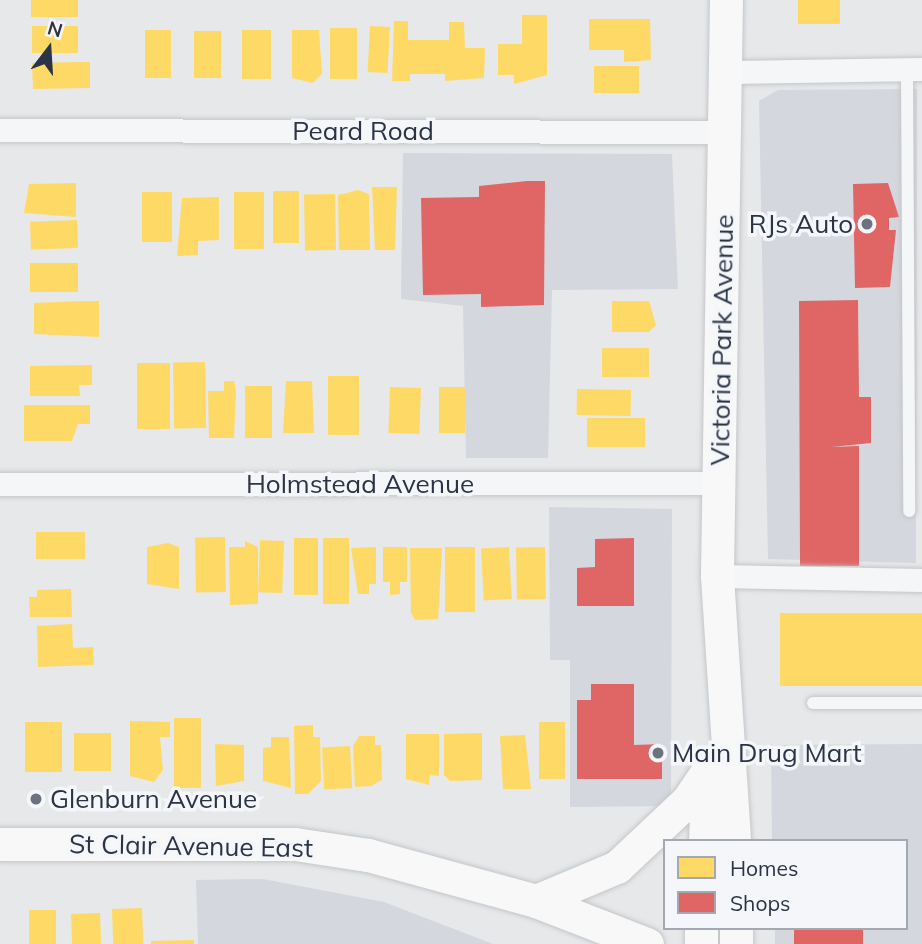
<!DOCTYPE html>
<html>
<head>
<meta charset="utf-8">
<style>
  body { margin:0 }
  #map { position:relative; width:922px; height:944px; overflow:hidden; background:#e6e8ea; font-family:Mulish,sans-serif }
  div>[style] { position:absolute }
  [style*='--x'] { left:calc(var(--x)*1px); top:calc(var(--y)*1px); width:calc(var(--w)*1px); rotate:calc(var(--a)*1deg) }
  .built>* { inset:0; background:#d4d7dd }
  .homes>* { inset:0; background:#ffd966; transform-origin:0 0 }
  .shops>* { inset:0; background:#e06666; transform-origin:0 0 }
  .roads { filter:drop-shadow(0 0 2px #c4c6c8) drop-shadow(0 0 2px #c4c6c8) }
  .service>* { height:12px; margin:-6px; padding:0 6px; transform-origin:6px; border-radius:6px; background:#f5f6f7 }
  .minor>* { height:23px; margin:-11.5px; padding:0 11.5px; transform-origin:11.5px; border-radius:11.5px; background:#f5f6f7 }
  .secondary>* { height:33px; margin:-16.5px; padding:0 16.5px; transform-origin:16.5px; border-radius:16.5px; background:#f8f8f8 }
  .dots>* { width:19px; height:19px; translate:-50% -50%; box-sizing:border-box; border:4px solid #f4f6f9; border-radius:50% }
  span { translate:-50% -50%; white-space:nowrap; text-align:center; line-height:1.15; -webkit-text-stroke:7px #f4f6f9; paint-order:stroke }
  .street-label { font-size:26px; color:#2b3445 }
  .poi-label { font-size:26px; color:#2b3445 }
  .right { translate:-100% -50%; text-align:right }
  .left { translate:0 -50%; text-align:left }
  .legend { position:absolute; left:663px; top:839px; width:245px; height:91px; box-sizing:border-box; background:#f4f6f9; border:2px solid #a4a8b1; margin:0; padding:9px 12px; list-style:none; font-size:21px; color:#2b3445 }
  .legend li { display:flex; align-items:center; gap:14px; height:35px }
  .legend b { width:35px; border:2px solid #a4a8b1 }
  .north { position:absolute; left:14px; top:14px; width:70px; height:70px; -webkit-text-stroke:5px #f4f6f9; paint-order:stroke; rotate:17deg; font-size:19px; font-weight:700; line-height:28px; text-align:center; color:#2b3445 }
  .north::after { content:''; display:block; margin:auto; width:24px; height:32px; background:#2b3445; clip-path:polygon(50% 0,100% 100%,50% 72%,0 100%) }
</style>
</head>
<body>
<div id="map">
  <div class="built">
    <div style="clip-path:polygon(917px 89px,916px 563px,768px 559px,759px 101px,778px 90px)"></div>
    <div style="clip-path:polygon(403px 153px,672px 154px,678px 289px,552px 290px,548px 458px,466px 458px,463px 306px,401px 299px)"></div>
    <div style="clip-path:polygon(549px 507px,672px 509px,671px 806px,570px 807px,570px 660px,550px 660px)"></div>
    <div style="clip-path:polygon(922px 744px,922px 944px,775px 944px,775px 928px,906px 928px,906px 841px,772px 841px,771px 745px)"></div>
    <div style="clip-path:polygon(263px 879px,384px 902px,493px 944px,198px 944px,196px 880px)"></div>
  </div>
  <div class="homes">
    <div style="left:31px;top:0;width:47px;height:17px"></div>
    <div style="left:798px;top:0;width:42px;height:24px"></div>
    <div style="clip-path:polygon(522px 15px,547px 15px,547px 75px,514px 84px,514px 75px,498px 75px,498px 44px,522px 44px)"></div>
    <div style="clip-path:polygon(589px 19px,650px 19px,651px 60px,624px 62px,624px 50px,589px 50px)"></div>
    <div style="clip-path:polygon(394px 21px,408px 21px,408px 40px,449px 40px,449px 22px,464px 22px,465px 48px,485px 48px,484px 78px,445px 81px,445px 74px,410px 74px,410px 81px,392px 81px)"></div>
    <div style="left:32px;top:26px;width:46px;height:27px"></div>
    <div style="left:370px;top:26px;width:20px;height:46px;rotate:3deg"></div>
    <div style="left:330px;top:28px;width:27px;height:51px"></div>
    <div style="left:171px;top:30px;width:48px;height:26px;rotate:90deg"></div>
    <div style="left:242px;top:30px;width:29px;height:49px"></div>
    <div style="clip-path:polygon(292px 30px,319px 30px,322px 74px,313px 83px,292px 78px)"></div>
    <div style="left:194px;top:31px;width:27px;height:47px"></div>
    <div style="clip-path:polygon(78px 62px,90px 62px,90px 88px,33px 89px,32px 63px)"></div>
    <div style="left:594px;top:66px;width:45px;height:27px"></div>
    <div style="clip-path:polygon(76px 183px,76px 217px,24px 213px,29px 184px)"></div>
    <div style="clip-path:polygon(372px 187px,397px 187px,395px 250px,375px 250px)"></div>
    <div style="clip-path:polygon(358px 190px,369px 194px,370px 250px,339px 250px,338px 195px)"></div>
    <div style="left:273px;top:191px;width:26px;height:52px"></div>
    <div style="left:142px;top:192px;width:30px;height:50px"></div>
    <div style="left:234px;top:192px;width:30px;height:57px"></div>
    <div style="left:335px;top:194px;width:56px;height:31px;rotate:89deg"></div>
    <div style="clip-path:polygon(219px 197px,219px 240px,198px 241px,198px 255px,177px 256px,182px 198px)"></div>
    <div style="left:77px;top:220px;width:28px;height:47px;rotate:88deg"></div>
    <div style="left:30px;top:263px;width:48px;height:29px"></div>
    <div style="clip-path:polygon(82px 301px,99px 301px,99px 337px,34px 334px,34px 303px)"></div>
    <div style="clip-path:polygon(612px 301px,649px 301px,656px 325px,649px 332px,612px 332px)"></div>
    <div style="left:602px;top:348px;width:47px;height:29px"></div>
    <div style="left:205px;top:362px;width:66px;height:32px;rotate:89deg"></div>
    <div style="left:137px;top:363px;width:33px;height:66px"></div>
    <div style="clip-path:polygon(92px 365px,92px 385px,79px 385px,80px 396px,30px 396px,30px 366px)"></div>
    <div style="left:328px;top:376px;width:31px;height:59px"></div>
    <div style="clip-path:polygon(224px 381px,234px 381px,236px 391px,234px 438px,209px 438px,208px 391px,224px 391px)"></div>
    <div style="clip-path:polygon(286px 381px,312px 381px,314px 433px,283px 433px)"></div>
    <div style="left:245px;top:386px;width:27px;height:52px"></div>
    <div style="left:390px;top:387px;width:31px;height:46px;rotate:2deg"></div>
    <div style="left:439px;top:387px;width:26px;height:46px"></div>
    <div style="left:577px;top:389px;width:54px;height:26px;rotate:1deg"></div>
    <div style="clip-path:polygon(24px 405px,90px 405px,90px 424px,78px 424px,72px 441px,24px 441px)"></div>
    <div style="left:587px;top:418px;width:58px;height:29px"></div>
    <div style="left:36px;top:532px;width:49px;height:27px"></div>
    <div style="left:225px;top:537px;width:55px;height:30px;rotate:89deg"></div>
    <div style="left:294px;top:538px;width:24px;height:57px"></div>
    <div style="left:323px;top:538px;width:26px;height:66px"></div>
    <div style="clip-path:polygon(245px 541px,258px 547px,258px 604px,230px 605px,229px 547px,245px 547px)"></div>
    <div style="left:284px;top:541px;width:52px;height:24px;rotate:92deg"></div>
    <div style="clip-path:polygon(168px 543px,179px 547px,179px 589px,147px 584px,147px 547px)"></div>
    <div style="clip-path:polygon(376px 547px,376px 584px,369px 584px,369px 594px,358px 594px,351px 548px)"></div>
    <div style="clip-path:polygon(383px 547px,407px 547px,407px 582px,400px 582px,400px 594px,390px 595px,390px 582px,383px 582px)"></div>
    <div style="left:445px;top:547px;width:30px;height:65px"></div>
    <div style="left:509px;top:547px;width:52px;height:28px;rotate:87deg"></div>
    <div style="left:545px;top:547px;width:52px;height:29px;rotate:89deg"></div>
    <div style="clip-path:polygon(410px 548px,442px 548px,438px 619px,415px 620px,411px 613px)"></div>
    <div style="clip-path:polygon(71px 589px,72px 617px,30px 617px,29px 597px,37px 597px,37px 590px)"></div>
    <div style="left:922px;top:613px;width:73px;height:142px;rotate:90deg"></div>
    <div style="clip-path:polygon(72px 624px,73px 648px,93px 647px,94px 665px,38px 667px,37px 626px)"></div>
    <div style="left:174px;top:718px;width:27px;height:70px"></div>
    <div style="clip-path:polygon(130px 721px,170px 722px,170px 737px,160px 737px,163px 770px,154px 782px,130px 776px)"></div>
    <div style="left:25px;top:722px;width:37px;height:50px"></div>
    <div style="left:539px;top:722px;width:26px;height:57px"></div>
    <div style="clip-path:polygon(313px 725px,313px 737px,320px 737px,321px 781px,308px 794px,295px 794px,294px 726px)"></div>
    <div style="left:74px;top:733px;width:37px;height:38px"></div>
    <div style="clip-path:polygon(482px 733px,482px 780px,450px 781px,444px 775px,444px 734px)"></div>
    <div style="clip-path:polygon(406px 734px,439px 734px,439px 776px,430px 775px,429px 785px,406px 779px)"></div>
    <div style="clip-path:polygon(525px 735px,531px 789px,503px 789px,500px 736px)"></div>
    <div style="clip-path:polygon(359px 736px,375px 736px,375px 745px,381px 745px,382px 780px,371px 786px,355px 787px,353px 746px)"></div>
    <div style="clip-path:polygon(271px 737px,289px 737px,291px 788px,263px 781px,263px 748px,271px 747px)"></div>
    <div style="clip-path:polygon(215px 744px,244px 745px,244px 781px,216px 786px)"></div>
    <div style="left:350px;top:746px;width:42px;height:28px;rotate:87deg"></div>
    <div style="left:142px;top:908px;width:36px;height:30px;rotate:88deg"></div>
    <div style="left:29px;top:910px;width:27px;height:34px"></div>
    <div style="left:100px;top:913px;width:31px;height:29px;rotate:88deg"></div>
    <div style="clip-path:polygon(194px 940px,194px 944px,151px 944px,151px 941px)"></div>
  </div>
  <div class="shops">
    <div style="clip-path:polygon(527px 181px,545px 181px,544px 305px,481px 307px,481px 294px,423px 295px,421px 198px,479px 197px,479px 186px)"></div>
    <div style="clip-path:polygon(888px 183px,899px 217px,889px 218px,889px 230px,896px 230px,890px 287px,855px 288px,853px 184px)"></div>
    <div style="clip-path:polygon(858px 300px,859px 397px,871px 397px,871px 443px,831px 447px,859px 446px,859px 566px,800px 566px,799px 301px)"></div>
    <div style="clip-path:polygon(634px 538px,634px 606px,577px 606px,577px 568px,595px 567px,595px 539px)"></div>
    <div style="clip-path:polygon(591px 684px,634px 684px,634px 745px,662px 744px,662px 779px,577px 779px,577px 700px,591px 700px)"></div>
    <div style="left:794px;top:928px;width:69px;height:16px"></div>
  </div>
  <div class="roads">
    <div class="service">
      <div style="--x:907;--y:70;--w:441;--a:89.7"></div>
      <div style="--x:813;--y:703;--w:109;--a:0"></div>
    </div>
    <div class="minor">
      <div style="--x:728;--y:72;--w:194;--a:-0.9"></div>
      <div style="--x:0;--y:130;--w:726;--a:0.16"></div>
      <div style="--x:0;--y:484;--w:720;--a:-0.08"></div>
      <div style="--x:717;--y:576;--w:205;--a:1.1"></div>
    </div>
    <div class="secondary">
      <div style="--x:726;--y:0;--w:576;--a:90.9"></div>
      <div style="--x:717;--y:576;--w:266;--a:86.3"></div>
      <div style="--x:705;--y:841;--w:71;--a:-87.6"></div>
      <div style="--x:0;--y:844;--w:295;--a:0"></div>
      <div style="--x:295;--y:844;--w:74;--a:8.6"></div>
      <div style="--x:368;--y:855;--w:174;--a:15.3"></div>
      <div style="--x:536;--y:901;--w:119;--a:21.2"></div>
      <div style="--x:536;--y:901;--w:88;--a:-22.8"></div>
      <div style="--x:617;--y:867;--w:98;--a:-43.3"></div>
      <div style="--x:688;--y:800;--w:36;--a:-56"></div>
      <div style="--x:701;--y:944;--w:16;--a:-90"></div>
      <div style="--x:736;--y:944;--w:16;--a:-90"></div>
    </div>
  </div>
  <div class="dots">
    <div style="left:867px;top:224px;background:#6c737f"></div>
    <div style="left:658px;top:753px;background:#6c737f"></div>
    <div style="left:36px;top:799px;background:#6c737f"></div>
  </div>
  <div class="street-label">
    <span style="left:363px;top:131px">Peard Road</span>
    <span style="left:722px;top:340px;rotate:-89deg">Victoria Park Avenue</span>
    <span style="left:360px;top:484px">Holmstead Avenue</span>
    <span style="left:191px;top:846px;rotate:1deg">St Clair Avenue East</span>
  </div>
  <div class="poi-label">
    <span class="right" style="left:853px;top:224px">RJs Auto</span>
    <span class="left" style="left:672px;top:753px">Main Drug Mart</span>
    <span class="left" style="left:50px;top:799px">Glenburn Avenue</span>
  </div>
  <ul class="legend">
  <li><b style="height:19px;background:#ffd966"></b>Homes</li>
  <li><b style="height:19px;background:#e06666"></b>Shops</li>
  </ul>
  <div class="north">N</div>
</div>
</body>
</html>
